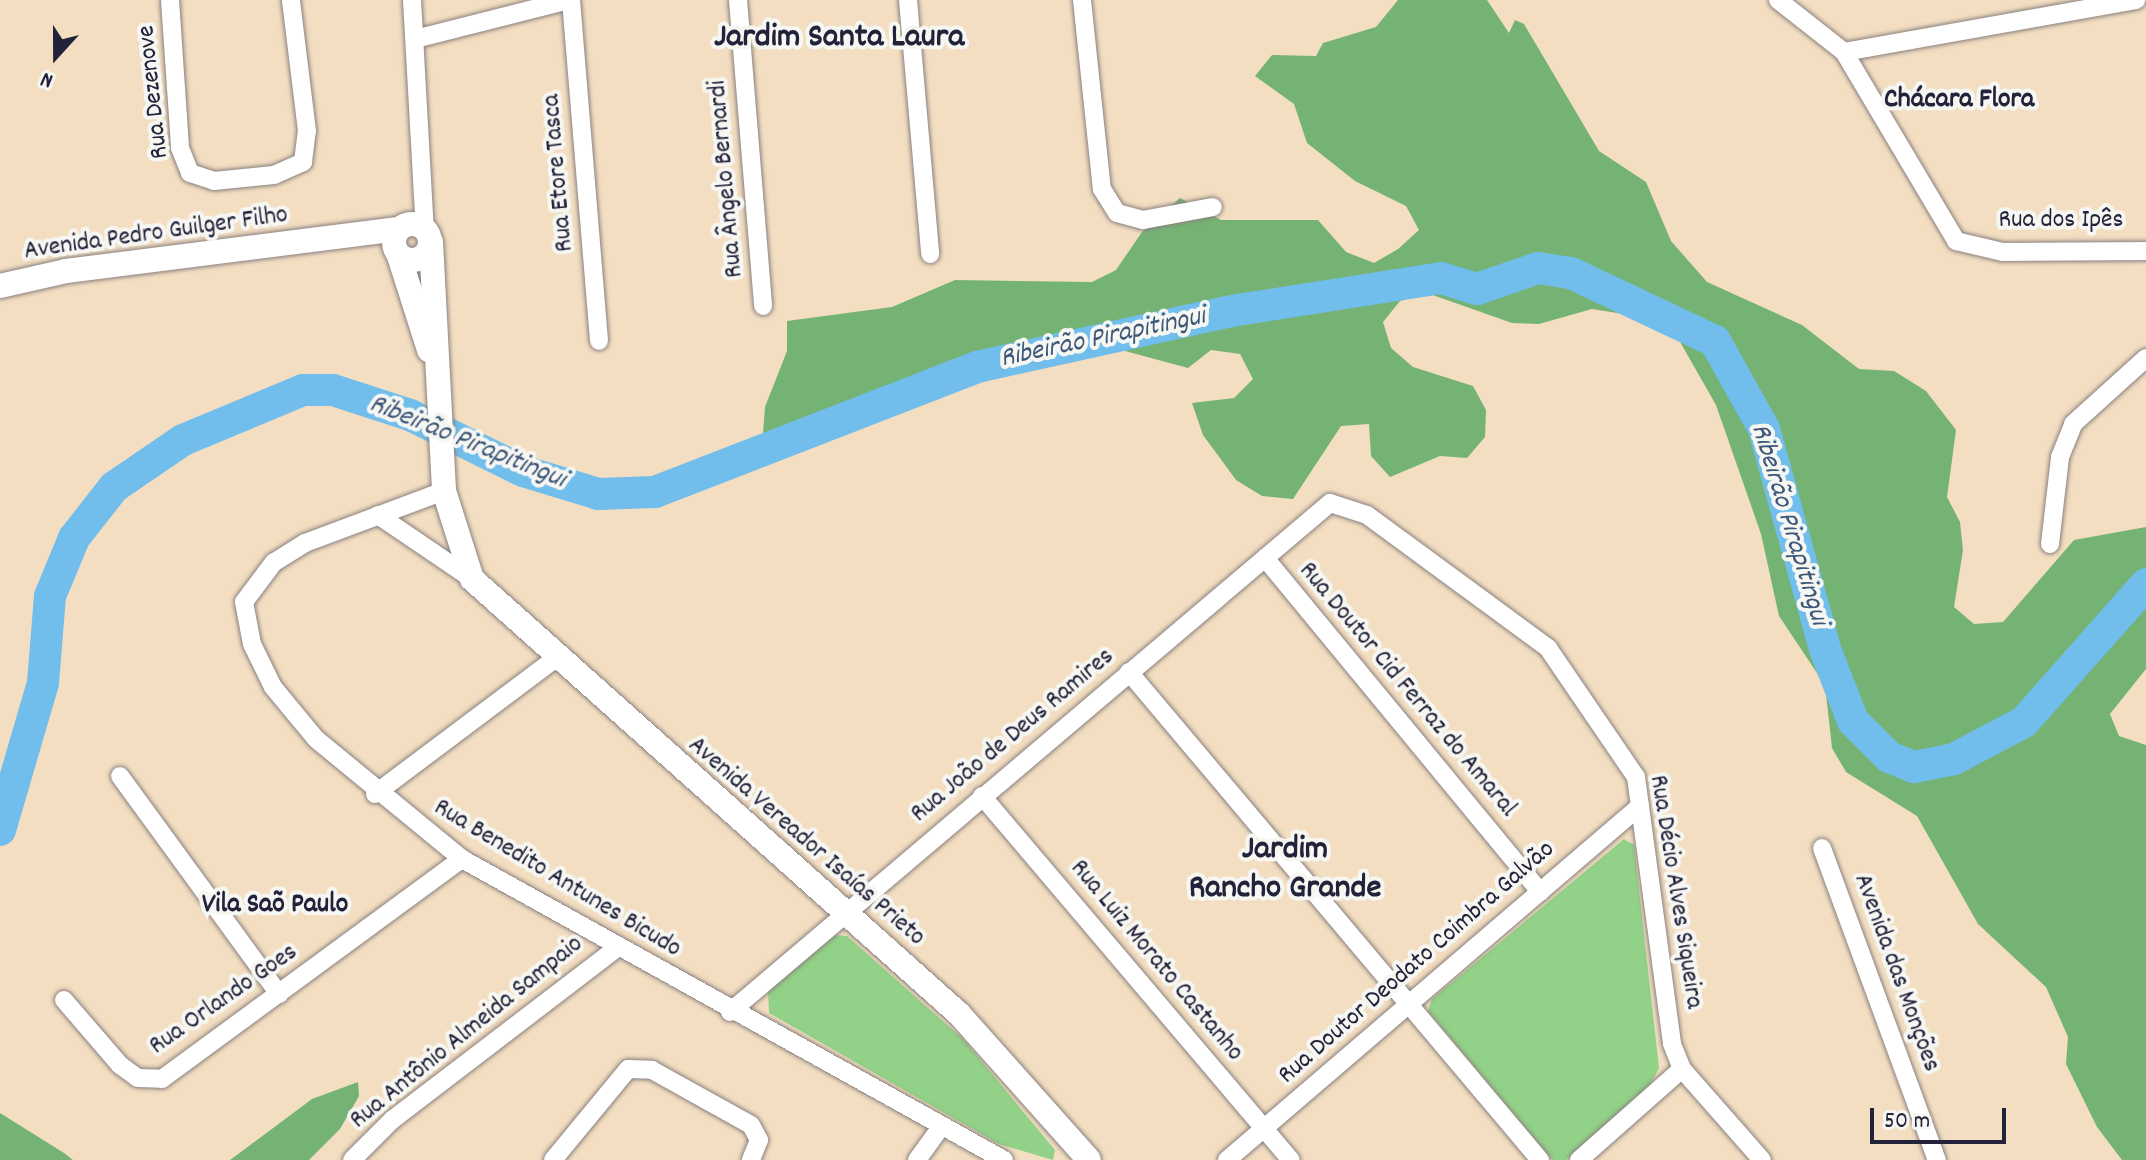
<!DOCTYPE html>
<html>
<head>
<meta charset="utf-8">
<style>
  body { margin:0 }
  #map { position:relative; width:2146px; height:1160px; overflow:hidden; background:#f3dec2; font-family:Dekko,sans-serif }
  div>[style] { position:absolute }
  [style*='--x'] { left:calc(var(--x)*1px); top:calc(var(--y)*1px); width:calc(var(--w)*1px); rotate:calc(var(--a)*1deg) }
  .green>* { inset:0; background:#92d188 }
  .forest>* { inset:0; background:#75b374 }
  .river>* { height:32px; margin:-16px; padding:0 16px; transform-origin:16px; border-radius:16px; background:#71bdeb }
  .roads { filter:drop-shadow(0 0 2px #8a807e) drop-shadow(0 0 2px #8a807e) }
  .minor>* { height:18px; margin:-9px; padding:0 9px; transform-origin:9px; border-radius:9px; background:#fff }
  .major>* { height:24px; margin:-12px; padding:0 12px; transform-origin:12px; border-radius:12px; background:#fff }
  .major>.ring { margin:-12px; padding:0; box-sizing:content-box; background:none; border:24px solid #fff; border-radius:50% }
  span { translate:-50% -50%; white-space:nowrap; text-align:center; line-height:1.15; -webkit-text-stroke:8px #f6f6f2; paint-order:stroke }
  .street-label { font-size:26px; color:#22223b }
  .neighbourhood-label { font-size:28px; color:#22223b; font-weight:700 }
  .water-label { font-size:28px; color:#3e5879; font-style:italic }
  .district-label { font-size:34px; color:#22223b; font-weight:700 }
  .north { position:absolute; left:16px; top:16px; width:80px; height:80px; -webkit-text-stroke:6px #f6f6f2; paint-order:stroke; rotate:201deg; font-size:22px; font-weight:700; line-height:32px; text-align:center; color:#22223b }
  .north::after { content:''; display:block; margin:auto; width:28px; height:36px; background:#22223b; clip-path:polygon(50% 0,100% 100%,50% 72%,0 100%) }
  .scale { position:absolute; left:1870px; top:1108px; width:136px; height:36px; box-sizing:border-box; border:4px solid #22223b; border-top:0; padding-left:10px; font-size:24px; line-height:28px; white-space:nowrap; color:#22223b; -webkit-text-stroke:6px #f6f6f2; paint-order:stroke }
</style>
</head>
<body>
<div id="map">
  <div class="green">
    <div style="clip-path:polygon(1624px 839px,1634px 845px,1659px 1068px,1649px 1087px,1566px 1160px,1552px 1160px,1428px 1011px,1432px 999px)"></div>
    <div style="clip-path:polygon(833px 935px,847px 936px,963px 1039px,1055px 1150px,1053px 1160px,999px 1144px,769px 1013px,768px 989px)"></div>
  </div>
  <div class="forest">
    <div style="clip-path:polygon(1398px 0,1487px 0,1509px 33px,1515px 20px,1524px 24px,1599px 151px,1646px 182px,1671px 241px,1707px 282px,1802px 325px,1859px 369px,1894px 371px,1926px 391px,1956px 430px,1947px 497px,1960px 522px,1963px 550px,1954px 607px,1974px 624px,2003px 622px,2074px 540px,2146px 527px,2146px 669px,2110px 714px,2119px 736px,2146px 745px,2146px 1160px,2122px 1160px,2097px 1127px,2066px 1064px,2068px 1037px,2046px 987px,1978px 924px,1917px 816px,1846px 772px,1832px 748px,1825px 685px,1779px 616px,1761px 534px,1716px 405px,1675px 333px,1649px 318px,1592px 309px,1539px 324px,1512px 323px,1427px 293px,1400px 301px,1383px 322px,1391px 348px,1413px 367px,1473px 386px,1486px 410px,1485px 437px,1467px 458px,1440px 456px,1390px 477px,1371px 456px,1369px 424px,1341px 426px,1293px 499px,1262px 496px,1236px 480px,1203px 435px,1192px 403px,1234px 398px,1253px 379px,1240px 354px,1211px 350px,1188px 368px,1125px 351px,1069px 347px,988px 365px,939px 392px,780px 444px,763px 434px,765px 407px,787px 351px,787px 321px,892px 307px,955px 280px,1092px 282px,1116px 270px,1142px 232px,1180px 198px,1221px 220px,1318px 220px,1346px 252px,1374px 263px,1398px 249px,1419px 230px,1406px 206px,1355px 181px,1307px 143px,1294px 104px,1255px 76px,1272px 55px,1316px 56px,1323px 43px,1376px 27px)"></div>
    <div style="clip-path:polygon(358px 1082px,359px 1096px,340px 1129px,309px 1160px,230px 1160px,312px 1099px)"></div>
    <div style="clip-path:polygon(0 1113px,64px 1153px,73px 1160px,0 1160px)"></div>
  </div>
  <div class="river">
    <div style="--x:0;--y:830;--w:153;--a:-73.7"></div>
    <div style="--x:43;--y:683;--w:87;--a:-85.4"></div>
    <div style="--x:50;--y:596;--w:63;--a:-67.5"></div>
    <div style="--x:74;--y:538;--w:65;--a:-51.9"></div>
    <div style="--x:114;--y:487;--w:83;--a:-34.3"></div>
    <div style="--x:183;--y:440;--w:130;--a:-22.6"></div>
    <div style="--x:303;--y:390;--w:30;--a:0"></div>
    <div style="--x:333;--y:390;--w:81;--a:18"></div>
    <div style="--x:410;--y:415;--w:126;--a:26.4"></div>
    <div style="--x:523;--y:471;--w:78;--a:17"></div>
    <div style="--x:598;--y:494;--w:57;--a:-2"></div>
    <div style="--x:655;--y:492;--w:345;--a:-21.2"></div>
    <div style="--x:977;--y:367;--w:260;--a:-12.4"></div>
    <div style="--x:1231;--y:311;--w:213;--a:-8.9"></div>
    <div style="--x:1441;--y:278;--w:38;--a:17"></div>
    <div style="--x:1477;--y:289;--w:65;--a:-19"></div>
    <div style="--x:1538;--y:268;--w:33;--a:9"></div>
    <div style="--x:1571;--y:273;--w:159;--a:25.3"></div>
    <div style="--x:1715;--y:341;--w:101;--a:60.9"></div>
    <div style="--x:1764;--y:429;--w:228;--a:74.5"></div>
    <div style="--x:1825;--y:649;--w:77;--a:68.7"></div>
    <div style="--x:1853;--y:721;--w:51;--a:45"></div>
    <div style="--x:1889;--y:757;--w:27;--a:22"></div>
    <div style="--x:1914;--y:767;--w:41;--a:-11.3"></div>
    <div style="--x:1954;--y:759;--w:79;--a:-27.9"></div>
    <div style="--x:2024;--y:722;--w:184;--a:-48.5"></div>
  </div>
  <div class="roads">
    <div class="minor">
      <div style="--x:170;--y:0;--w:148;--a:86.1"></div>
      <div style="--x:180;--y:148;--w:27;--a:68"></div>
      <div style="--x:190;--y:173;--w:25;--a:18"></div>
      <div style="--x:214;--y:181;--w:60;--a:-5.7"></div>
      <div style="--x:274;--y:175;--w:32;--a:-24"></div>
      <div style="--x:303;--y:162;--w:31;--a:-83"></div>
      <div style="--x:307;--y:131;--w:132;--a:-97"></div>
      <div style="--x:412;--y:0;--w:229;--a:86.8"></div>
      <div style="--x:571;--y:0;--w:342;--a:85.3"></div>
      <div style="--x:738;--y:0;--w:307;--a:85.3"></div>
      <div style="--x:908;--y:0;--w:255;--a:85"></div>
      <div style="--x:1082;--y:0;--w:190;--a:84"></div>
      <div style="--x:1102;--y:189;--w:28;--a:58"></div>
      <div style="--x:1117;--y:213;--w:27;--a:15"></div>
      <div style="--x:1143;--y:220;--w:71;--a:-10.5"></div>
      <div style="--x:1778;--y:0;--w:84;--a:38.2"></div>
      <div style="--x:1844;--y:52;--w:220;--a:59.3"></div>
      <div style="--x:1956;--y:241;--w:48;--a:13.2"></div>
      <div style="--x:2003;--y:252;--w:143;--a:-0.4"></div>
      <div style="--x:415;--y:39;--w:159;--a:-14.2"></div>
      <div style="--x:1844;--y:52;--w:297;--a:-10.1"></div>
      <div style="--x:444;--y:491;--w:148;--a:159.5"></div>
      <div style="--x:305;--y:543;--w:36;--a:148"></div>
      <div style="--x:274;--y:562;--w:50;--a:126.9"></div>
      <div style="--x:244;--y:602;--w:43;--a:79.2"></div>
      <div style="--x:252;--y:644;--w:48;--a:64"></div>
      <div style="--x:273;--y:687;--w:67;--a:50.4"></div>
      <div style="--x:316;--y:739;--w:189;--a:39.4"></div>
      <div style="--x:462;--y:859;--w:620;--a:29.05"></div>
      <div style="--x:378;--y:515;--w:114;--a:34.2"></div>
      <div style="--x:2050;--y:544;--w:88;--a:-83.4"></div>
      <div style="--x:2060;--y:457;--w:35;--a:-68"></div>
      <div style="--x:2073;--y:424;--w:98;--a:-42.1"></div>
      <div style="--x:1265;--y:558;--w:433;--a:50.5"></div>
      <div style="--x:1129;--y:672;--w:638;--a:49.9"></div>
      <div style="--x:120;--y:776;--w:270;--a:53.9"></div>
      <div style="--x:375;--y:794;--w:226;--a:-36.9"></div>
      <div style="--x:982;--y:796;--w:477;--a:49.7"></div>
      <div style="--x:1822;--y:848;--w:333;--a:69.8"></div>
      <div style="--x:64;--y:1000;--w:86;--a:49.3"></div>
      <div style="--x:120;--y:1065;--w:22;--a:36"></div>
      <div style="--x:138;--y:1078;--w:24;--a:2"></div>
      <div style="--x:162;--y:1079;--w:372;--a:-36.3"></div>
      <div style="--x:730;--y:1012;--w:787;--a:-40.31"></div>
      <div style="--x:1330;--y:503;--w:39;--a:18"></div>
      <div style="--x:1367;--y:515;--w:225;--a:36.3"></div>
      <div style="--x:1548;--y:648;--w:156;--a:55.7"></div>
      <div style="--x:1636;--y:777;--w:269;--a:82.3"></div>
      <div style="--x:1672;--y:1044;--w:27;--a:68"></div>
      <div style="--x:1682;--y:1069;--w:121;--a:48.7"></div>
      <div style="--x:352;--y:1160;--w:57;--a:-45"></div>
      <div style="--x:392;--y:1120;--w:282;--a:-37.4"></div>
      <div style="--x:553;--y:1160;--w:118;--a:-50.5"></div>
      <div style="--x:628;--y:1069;--w:24;--a:2"></div>
      <div style="--x:652;--y:1070;--w:113;--a:29.1"></div>
      <div style="--x:751;--y:1125;--w:17;--a:62"></div>
      <div style="--x:759;--y:1140;--w:22;--a:112"></div>
      <div style="--x:917;--y:1160;--w:41;--a:-54"></div>
      <div style="--x:1227;--y:1160;--w:544;--a:-40.6"></div>
      <div style="--x:1579;--y:1160;--w:137;--a:-41.5"></div>
    </div>
    <div class="major">
      <div class="ring" style="left:394px;top:224px;width:12px;height:12px"></div>
      <div style="--x:431;--y:242;--w:249;--a:87"></div>
      <div style="--x:444;--y:491;--w:92;--a:72.3"></div>
      <div style="--x:472;--y:579;--w:653;--a:41.77"></div>
      <div style="--x:959;--y:1014;--w:195;--a:48.3"></div>
      <div style="--x:399;--y:256;--w:99;--a:72.3"></div>
      <div style="--x:0;--y:286;--w:68;--a:-12.8"></div>
      <div style="--x:66;--y:271;--w:335;--a:-7.2"></div>
    </div>
  </div>
  <div class="street-label">
    <span style="left:154px;top:92px;rotate:-96deg">Rua Dezenove</span>
    <span style="left:559px;top:173px;rotate:-95deg">Rua Etore Tasca</span>
    <span style="left:727px;top:179px;rotate:-95deg">Rua Ângelo Bernardi</span>
    <span style="left:2061px;top:221px">Rua dos Ipês</span>
    <span style="left:156px;top:234px;rotate:-8deg">Avenida Pedro Guilger Filho</span>
    <span style="left:1407px;top:690px;rotate:50deg">Rua Doutor Cid Ferraz do Amaral</span>
    <span style="left:1013px;top:736px;rotate:-40deg">Rua João de Deus Ramires</span>
    <span style="left:806px;top:842px;rotate:41deg">Avenida Vereador Isaías Prieto</span>
    <span style="left:557px;top:879px;rotate:31deg">Rua Benedito Antunes Bicudo</span>
    <span style="left:1675px;top:892px;rotate:81deg">Rua Décio Alves Siqueira</span>
    <span style="left:1156px;top:961px;rotate:50deg">Rua Luiz Morato Castanho</span>
    <span style="left:1417px;top:963px;rotate:-41deg">Rua Doutor Deodato Coimbra Galvão</span>
    <span style="left:1896px;top:973px;rotate:70deg">Avenida das Monções</span>
    <span style="left:224px;top:1000px;rotate:-35deg">Rua Orlando Goes</span>
    <span style="left:467px;top:1033px;rotate:-39deg">Rua Antônio Almeida Sampaio</span>
  </div>
  <div class="neighbourhood-label">
    <span style="left:1959px;top:101px">Chácara Flora</span>
    <span style="left:275px;top:906px">Vila Saõ Paulo</span>
  </div>
  <div class="water-label">
    <span style="left:1103px;top:339px;rotate:-12deg">Ribeirão Pirapitingui</span>
    <span style="left:467px;top:443px;rotate:22deg">Ribeirão Pirapitingui</span>
    <span style="left:1788px;top:525px;rotate:73deg">Ribeirão Pirapitingui</span>
  </div>
  <div class="district-label">
    <span style="left:839px;top:39px">Jardim Santa Laura</span>
    <span style="left:1285px;top:870px">Jardim<br>Rancho Grande</span>
  </div>
  <div class="north">N</div>
  <div class="scale">50 m</div>
</div>
</body>
</html>
